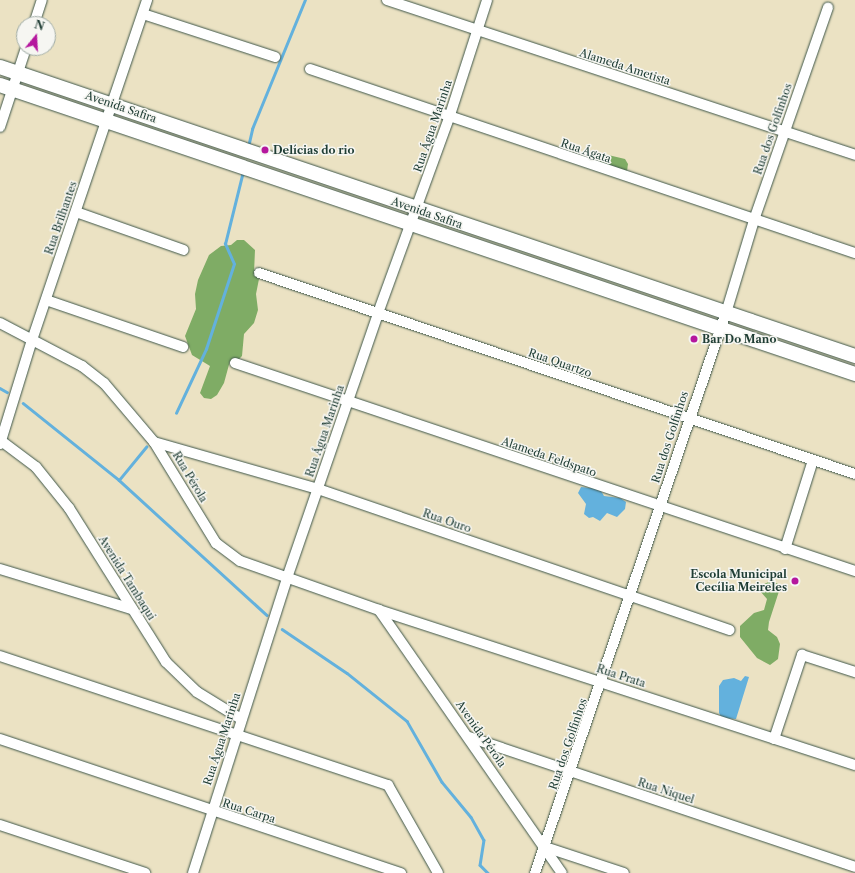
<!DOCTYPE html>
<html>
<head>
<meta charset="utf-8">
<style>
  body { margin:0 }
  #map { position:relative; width:855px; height:873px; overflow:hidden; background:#ebe2c3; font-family:"Libre Caslon Text",serif }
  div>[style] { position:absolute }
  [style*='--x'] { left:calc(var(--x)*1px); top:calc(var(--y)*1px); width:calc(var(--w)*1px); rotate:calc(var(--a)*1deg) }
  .forest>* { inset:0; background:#7fac65 }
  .water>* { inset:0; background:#63b1dd }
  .stream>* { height:2.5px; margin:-1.25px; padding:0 1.25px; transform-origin:1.25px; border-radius:1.25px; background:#63b1dd }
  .roads { filter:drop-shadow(0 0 1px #3e5649) drop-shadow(0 0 1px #3e5649) }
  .street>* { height:10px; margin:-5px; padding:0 5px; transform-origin:5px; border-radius:5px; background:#fff }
  .secondary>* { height:14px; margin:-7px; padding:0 7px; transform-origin:7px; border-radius:7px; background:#fff }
  .dots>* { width:11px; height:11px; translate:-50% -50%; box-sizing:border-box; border:2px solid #f6f6f2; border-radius:50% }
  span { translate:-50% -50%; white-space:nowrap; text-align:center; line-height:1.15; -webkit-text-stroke:3px #f6f6f2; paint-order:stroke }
  .street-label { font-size:11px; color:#1f3d34 }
  .poi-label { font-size:11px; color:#1f3d34; font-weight:700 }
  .left { translate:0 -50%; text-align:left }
  .right { translate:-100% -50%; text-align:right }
  .north { position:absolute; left:16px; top:16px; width:40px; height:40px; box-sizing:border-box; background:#f6f6f2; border:1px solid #a0aca6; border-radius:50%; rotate:18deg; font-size:11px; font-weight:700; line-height:16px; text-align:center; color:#1f3d34 }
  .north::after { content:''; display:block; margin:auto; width:14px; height:18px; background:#b5179e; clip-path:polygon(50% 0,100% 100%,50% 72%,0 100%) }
</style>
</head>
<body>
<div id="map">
  <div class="forest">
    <div style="clip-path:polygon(604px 154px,625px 159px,628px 164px,627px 171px,605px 169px,599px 159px)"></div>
    <div style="clip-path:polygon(237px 240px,244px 240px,255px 250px,254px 273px,259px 279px,256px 294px,258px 310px,254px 323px,244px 334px,242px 356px,237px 361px,230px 361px,224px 383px,217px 395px,211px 399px,204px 398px,200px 393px,210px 366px,192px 355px,185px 336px,196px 309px,195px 294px,198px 280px,209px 255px,221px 246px,231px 245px)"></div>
    <div style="clip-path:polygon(771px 581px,781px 585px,769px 622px,768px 630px,777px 637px,780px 644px,778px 659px,770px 665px,757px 658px,740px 637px,740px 626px,754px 613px,764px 610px,767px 599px,760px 591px,764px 584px)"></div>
  </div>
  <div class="water">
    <div style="clip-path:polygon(581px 487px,600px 489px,604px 496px,620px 498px,626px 502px,625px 509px,617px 517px,607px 513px,600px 521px,593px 517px,589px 518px,584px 514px,586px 504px,578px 493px)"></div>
    <div style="clip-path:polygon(745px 676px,749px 677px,736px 719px,722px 718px,719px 713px,719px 686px,723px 680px,734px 678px,741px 681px)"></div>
  </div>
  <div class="stream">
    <div style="--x:248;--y:147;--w:18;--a:-77"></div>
    <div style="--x:252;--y:129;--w:139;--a:-67.7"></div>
    <div style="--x:0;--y:388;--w:8;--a:30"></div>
    <div style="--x:23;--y:403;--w:123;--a:38.7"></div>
    <div style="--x:119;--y:480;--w:200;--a:42.4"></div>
    <div style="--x:176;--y:413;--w:71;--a:-64.9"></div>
    <div style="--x:206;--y:349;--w:89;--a:-71.8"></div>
    <div style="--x:234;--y:264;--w:22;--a:-114"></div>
    <div style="--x:225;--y:244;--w:75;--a:-76.1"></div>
    <div style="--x:119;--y:480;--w:43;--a:-50.7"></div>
    <div style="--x:282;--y:629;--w:78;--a:34.1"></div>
    <div style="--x:347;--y:673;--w:77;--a:38.7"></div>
    <div style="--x:407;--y:721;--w:70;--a:60.2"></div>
    <div style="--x:442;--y:782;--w:45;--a:50.4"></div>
    <div style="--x:471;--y:817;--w:26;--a:61"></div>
    <div style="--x:484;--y:840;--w:25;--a:99"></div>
    <div style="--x:480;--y:865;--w:11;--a:45"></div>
  </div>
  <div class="roads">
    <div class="street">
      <div style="--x:387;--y:0;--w:493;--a:18.3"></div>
      <div style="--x:143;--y:14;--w:139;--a:18"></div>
      <div style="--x:34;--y:24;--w:25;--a:-72"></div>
      <div style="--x:310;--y:69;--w:575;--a:18.66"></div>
      <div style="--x:0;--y:127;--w:83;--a:-71.8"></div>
      <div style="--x:76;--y:212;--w:114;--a:19.4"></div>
      <div style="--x:259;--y:273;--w:629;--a:18.64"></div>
      <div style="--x:46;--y:300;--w:145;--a:18.9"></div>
      <div style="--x:0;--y:323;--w:93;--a:27.7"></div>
      <div style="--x:82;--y:366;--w:28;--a:38"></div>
      <div style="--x:104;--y:383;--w:77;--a:49.7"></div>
      <div style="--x:154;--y:442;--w:119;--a:58.5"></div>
      <div style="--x:216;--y:543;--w:30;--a:37"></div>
      <div style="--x:240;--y:561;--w:147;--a:19.4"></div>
      <div style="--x:379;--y:610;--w:501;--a:18.04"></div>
      <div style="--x:235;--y:363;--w:654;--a:18.55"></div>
      <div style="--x:0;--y:440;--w:45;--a:36.9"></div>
      <div style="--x:36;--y:467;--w:53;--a:51.2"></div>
      <div style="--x:69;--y:508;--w:182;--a:57.8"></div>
      <div style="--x:166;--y:662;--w:43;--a:44.1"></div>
      <div style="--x:197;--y:692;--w:52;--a:31.5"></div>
      <div style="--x:154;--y:442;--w:171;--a:16"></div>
      <div style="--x:318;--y:489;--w:435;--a:18.9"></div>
      <div style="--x:0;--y:444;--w:109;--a:-72.9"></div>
      <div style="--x:32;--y:340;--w:359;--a:-71.3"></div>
      <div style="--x:785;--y:549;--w:93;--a:-72.5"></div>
      <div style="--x:0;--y:569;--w:138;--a:16.9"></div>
      <div style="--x:379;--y:610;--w:320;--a:55.2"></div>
      <div style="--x:0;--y:656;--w:409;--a:18.4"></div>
      <div style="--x:388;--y:785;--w:101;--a:60.4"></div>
      <div style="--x:469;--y:737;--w:407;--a:18.6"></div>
      <div style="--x:0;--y:739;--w:423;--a:18.5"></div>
      <div style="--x:774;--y:739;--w:89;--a:-71.6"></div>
      <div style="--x:802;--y:655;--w:56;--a:17.8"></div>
      <div style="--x:0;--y:825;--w:153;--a:18.3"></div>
      <div style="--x:545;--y:847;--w:83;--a:18.2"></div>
      <div style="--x:193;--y:873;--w:310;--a:-72.3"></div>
      <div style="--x:287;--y:578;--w:280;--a:-71"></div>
      <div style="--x:378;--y:313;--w:208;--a:-70"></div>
      <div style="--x:449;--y:118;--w:124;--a:-72.1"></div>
      <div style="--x:535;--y:873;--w:592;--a:-71.17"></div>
      <div style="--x:726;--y:313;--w:97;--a:-73.2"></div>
      <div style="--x:754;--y:220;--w:225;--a:-70.8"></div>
    </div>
    <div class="secondary">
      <div style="--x:0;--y:67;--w:903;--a:18.68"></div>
      <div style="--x:0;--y:85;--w:903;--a:18.68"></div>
    </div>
  </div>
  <div class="dots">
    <div style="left:265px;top:150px;background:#b5179e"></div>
    <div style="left:694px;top:339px;background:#b5179e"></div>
    <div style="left:795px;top:581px;background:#b5179e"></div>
  </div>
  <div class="street-label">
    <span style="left:625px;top:67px;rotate:18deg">Alameda Ametista</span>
    <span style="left:121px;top:107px;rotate:19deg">Avenida Safira</span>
    <span style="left:433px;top:126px;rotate:-71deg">Rua Água Marinha</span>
    <span style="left:773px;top:129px;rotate:-71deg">Rua dos Golfinhos</span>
    <span style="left:586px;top:151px;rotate:19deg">Rua Ágata</span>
    <span style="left:427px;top:213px;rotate:19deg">Avenida Safira</span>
    <span style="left:61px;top:218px;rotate:-71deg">Rua Brilhantes</span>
    <span style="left:560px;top:363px;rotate:19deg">Rua Quartzo</span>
    <span style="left:325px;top:431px;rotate:-71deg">Rua Água Marinha</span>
    <span style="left:670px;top:437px;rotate:-72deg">Rua dos Golfinhos</span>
    <span style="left:549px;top:457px;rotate:19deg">Alameda Feldspato</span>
    <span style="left:190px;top:477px;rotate:59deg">Rua Pérola</span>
    <span style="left:447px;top:521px;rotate:19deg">Rua Ouro</span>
    <span style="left:127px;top:578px;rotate:58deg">Avenida Tambaqui</span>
    <span style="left:621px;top:676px;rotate:18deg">Rua Prata</span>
    <span style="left:481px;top:734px;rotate:55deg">Avenida Pérola</span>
    <span style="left:222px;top:739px;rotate:-72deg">Rua Água Marinha</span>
    <span style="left:568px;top:744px;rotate:-71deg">Rua dos Golfinhos</span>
    <span style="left:666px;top:791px;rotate:18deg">Rua Níquel</span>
    <span style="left:249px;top:811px;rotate:18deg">Rua Carpa</span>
  </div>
  <div class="poi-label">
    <span class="left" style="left:273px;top:150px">Delícias do rio</span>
    <span class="left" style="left:702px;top:339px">Bar Do Mano</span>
    <span class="right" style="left:787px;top:581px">Escola Municipal<br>Cecília Meireles</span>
  </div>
  <div class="north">N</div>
</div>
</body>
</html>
